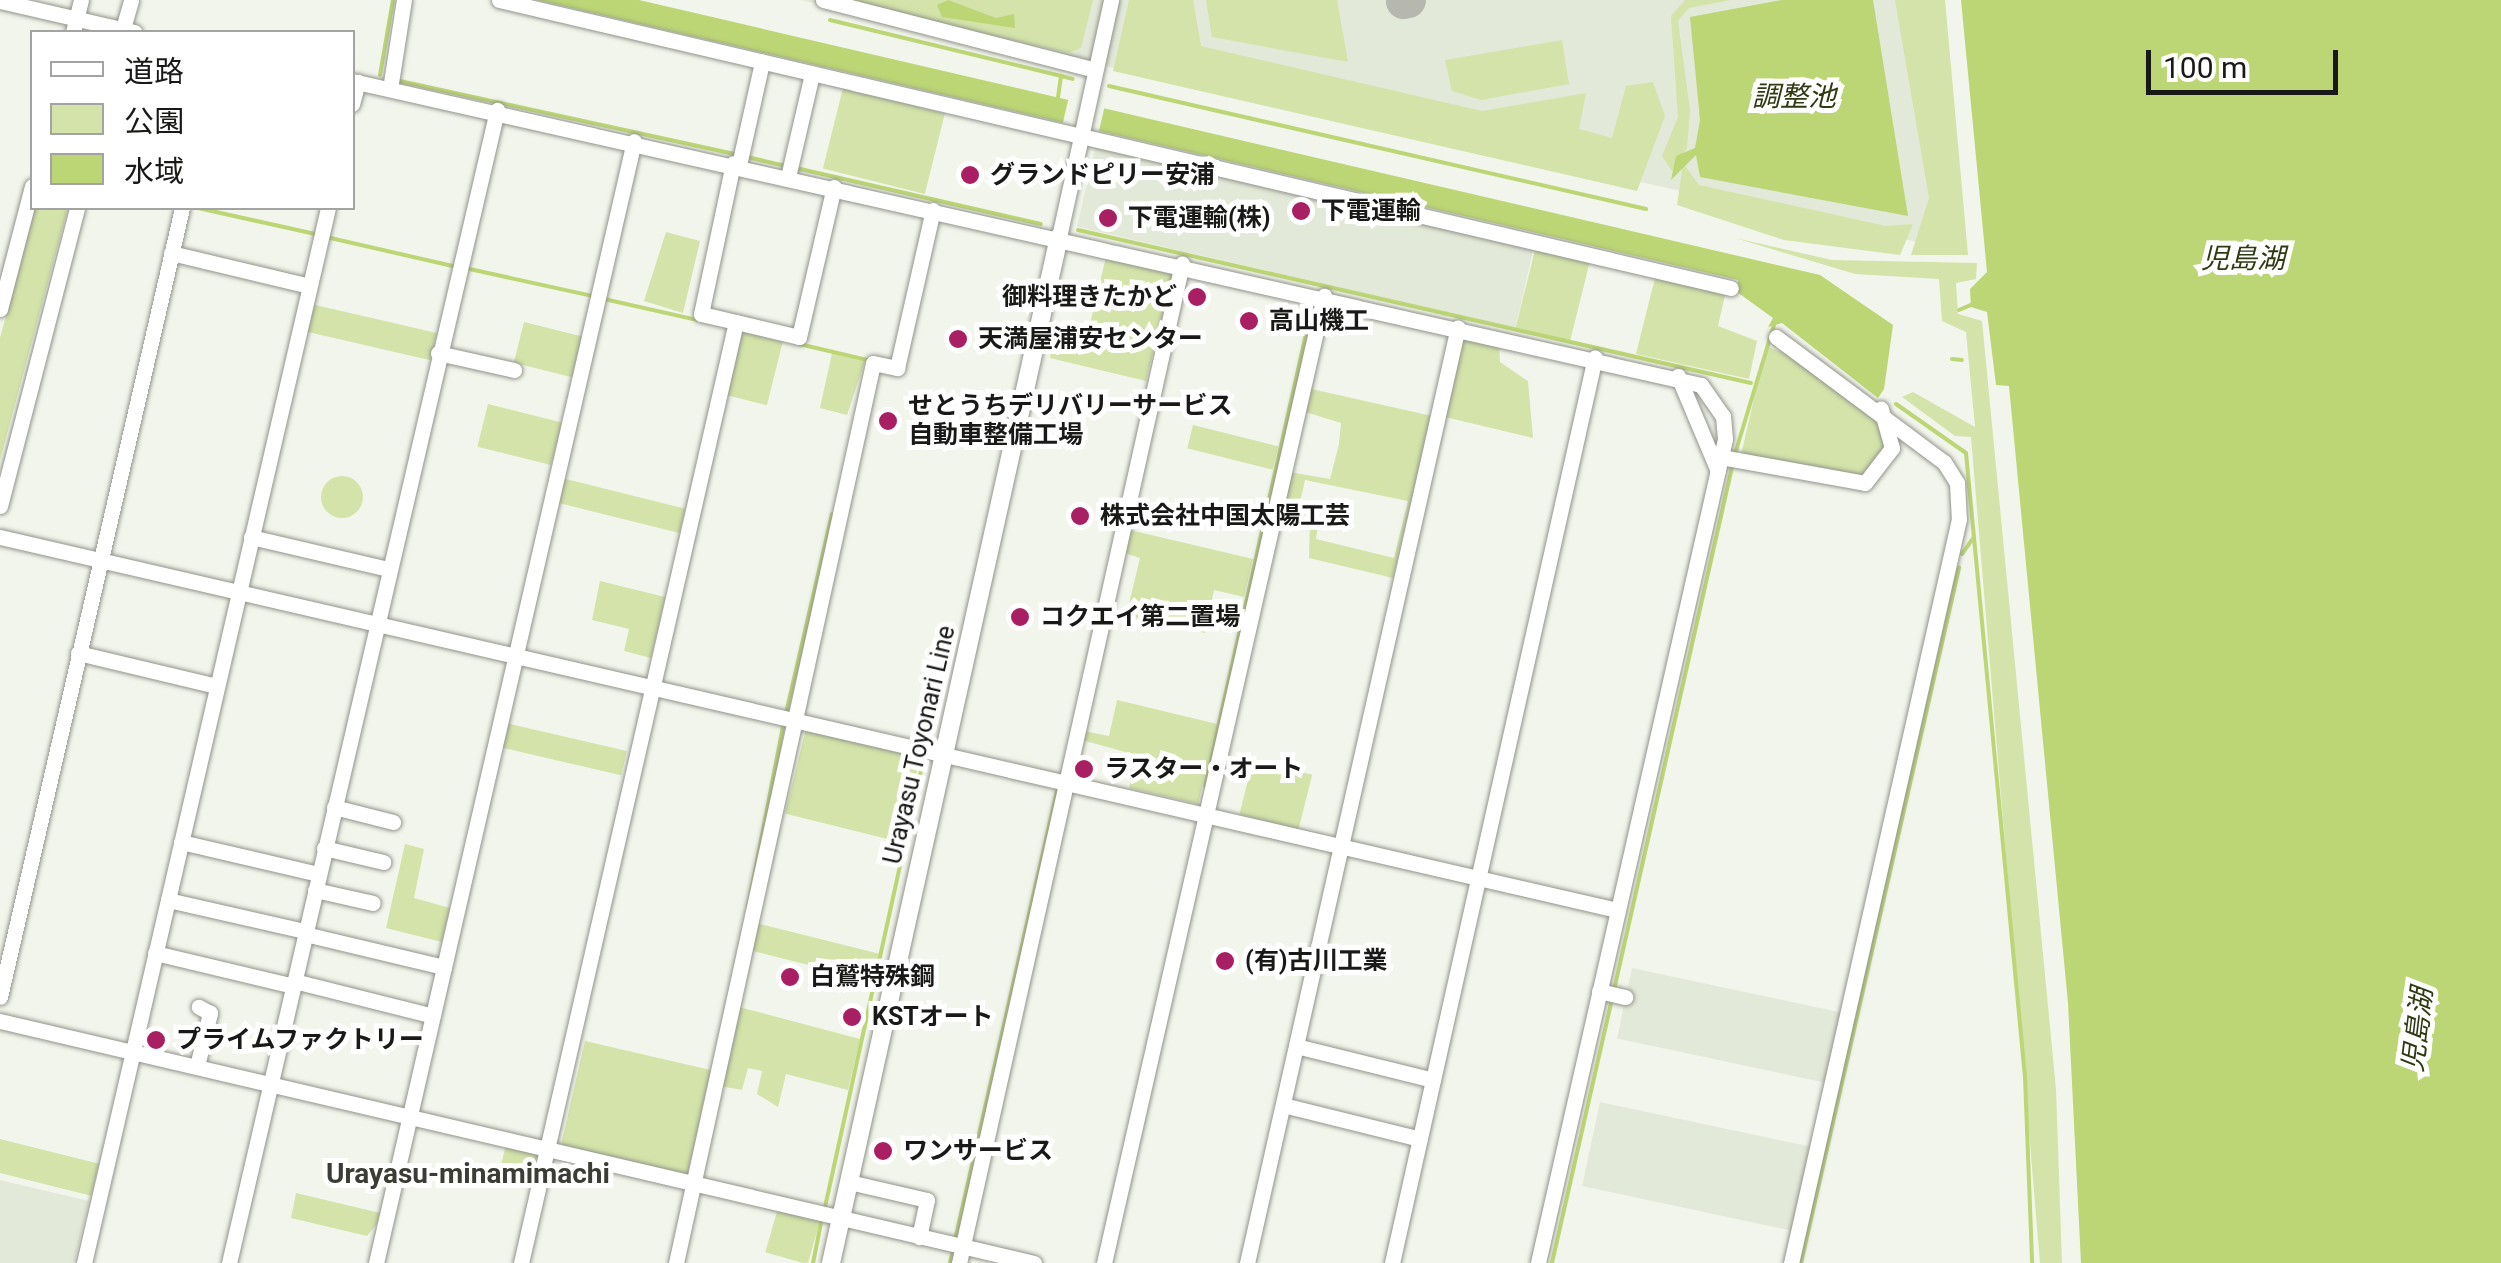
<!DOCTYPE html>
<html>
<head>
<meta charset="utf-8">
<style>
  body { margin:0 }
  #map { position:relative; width:2501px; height:1263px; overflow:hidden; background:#f2f5eb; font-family:Roboto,"Noto Sans JP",sans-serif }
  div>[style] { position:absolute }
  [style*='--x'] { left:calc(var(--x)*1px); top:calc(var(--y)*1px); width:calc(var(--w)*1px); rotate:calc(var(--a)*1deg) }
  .built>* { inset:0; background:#e3e9d8; transform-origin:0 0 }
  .green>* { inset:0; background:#d3e3a9; transform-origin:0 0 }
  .round { border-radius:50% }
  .water>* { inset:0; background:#bcd575 }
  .pier>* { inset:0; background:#f2f5eb; transform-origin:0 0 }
  .stream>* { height:4px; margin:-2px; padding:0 2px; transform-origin:2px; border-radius:2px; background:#bcd575 }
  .taxiway>* { height:35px; margin:-17.5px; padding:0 17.5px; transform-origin:17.5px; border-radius:17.5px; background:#b6b8b0 }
  .roads { filter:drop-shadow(0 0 2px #91948b) drop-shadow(0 0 2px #91948b) }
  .minor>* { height:15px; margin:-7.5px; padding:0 7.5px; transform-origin:7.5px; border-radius:7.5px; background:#fff }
  .major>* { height:18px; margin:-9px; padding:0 9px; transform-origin:9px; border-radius:9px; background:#fff }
  .dots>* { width:28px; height:28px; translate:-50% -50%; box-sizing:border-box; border:5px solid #fff; border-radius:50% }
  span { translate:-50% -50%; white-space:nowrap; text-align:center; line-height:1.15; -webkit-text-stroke:10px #fff; paint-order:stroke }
  .poi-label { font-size:25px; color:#191a17; font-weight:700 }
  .left { translate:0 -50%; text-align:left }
  .right { translate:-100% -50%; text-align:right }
  .street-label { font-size:25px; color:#191a17 }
  .water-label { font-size:28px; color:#303a12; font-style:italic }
  .neighbourhood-label { font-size:28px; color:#3b3d35; font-weight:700 }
  .legend { position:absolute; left:30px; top:30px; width:325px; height:180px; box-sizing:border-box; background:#fff; border:2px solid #a3a3a2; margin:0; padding:12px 18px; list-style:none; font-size:30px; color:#191a17 }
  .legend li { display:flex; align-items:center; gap:20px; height:50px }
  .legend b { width:50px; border:2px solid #a3a3a2 }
  .scale { position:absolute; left:2146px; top:50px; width:192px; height:45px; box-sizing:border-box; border:5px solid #191a17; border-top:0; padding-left:12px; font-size:30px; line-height:35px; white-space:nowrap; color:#191a17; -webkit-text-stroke:8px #fff; paint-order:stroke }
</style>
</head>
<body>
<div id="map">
  <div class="built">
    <div style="clip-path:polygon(800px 0,1941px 0,1963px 252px)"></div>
    <div style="left:1096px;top:144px;width:450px;height:85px;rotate:13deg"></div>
    <div style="left:1632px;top:968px;width:216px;height:72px;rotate:12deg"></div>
    <div style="left:1600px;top:1102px;width:218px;height:86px;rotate:12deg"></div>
    <div style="clip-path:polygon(0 1180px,89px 1201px,74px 1263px,0 1263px)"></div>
  </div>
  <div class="green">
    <div style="clip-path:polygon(842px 0,1093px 0,1081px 48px,1068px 53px)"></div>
    <div style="clip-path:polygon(1129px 0,1193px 0,1201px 46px,1482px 111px,1586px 93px,1579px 129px,1612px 138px,1626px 86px,1653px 82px,1665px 116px,1637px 191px,1113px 71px)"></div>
    <div style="clip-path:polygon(1206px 0,1337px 0,1348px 62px,1212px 37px)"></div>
    <div style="clip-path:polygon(1685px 0,1731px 0,1689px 8px,1678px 21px,1690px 110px,1687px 148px,1672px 171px,1662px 156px,1678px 117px,1671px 16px)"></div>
    <div style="clip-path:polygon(1895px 0,1945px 0,1968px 255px,1911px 255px,1929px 198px)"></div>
    <div style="clip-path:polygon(1562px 40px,1569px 84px,1481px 100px,1452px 91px,1445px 60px)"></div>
    <div style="left:843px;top:88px;width:105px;height:83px;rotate:14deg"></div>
    <div style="clip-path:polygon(1683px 163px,1699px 185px,1886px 226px,1913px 224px,1900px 255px,1784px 240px,1677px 205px)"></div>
    <div style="clip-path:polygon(35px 208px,68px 208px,0 460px,0 338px)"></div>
    <div style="clip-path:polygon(666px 232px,700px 241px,683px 313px,644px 301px)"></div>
    <div style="clip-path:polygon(1735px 238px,1832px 260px,1977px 263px,1976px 279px,1956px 283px,1958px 314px,1982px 321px,2056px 1089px,2062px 1263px,2040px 1263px,1971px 437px,1955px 436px,1902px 397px,1913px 392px,1975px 427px,1966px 332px,1942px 321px,1939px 279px,1855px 274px)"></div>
    <div style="left:1536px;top:246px;width:56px;height:84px;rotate:14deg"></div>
    <div style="clip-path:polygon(1107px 253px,1174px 269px,1146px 381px,1050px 358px,1057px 325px,1088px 332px)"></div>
    <div style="clip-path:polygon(1656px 274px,1726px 291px,1718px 326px,1757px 341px,1749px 379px,1636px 354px)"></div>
    <div style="left:311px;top:304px;width:129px;height:28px;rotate:13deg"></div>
    <div style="left:524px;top:322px;width:60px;height:42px;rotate:14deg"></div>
    <div style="left:738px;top:331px;width:46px;height:65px;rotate:14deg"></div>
    <div style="clip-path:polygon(1461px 339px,1499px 344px,1500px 362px,1528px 381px,1533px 438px,1445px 417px)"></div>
    <div style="clip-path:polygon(1766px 346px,1808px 363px,1871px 411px,1888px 442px,1864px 477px,1741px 455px)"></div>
    <div style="clip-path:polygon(832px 353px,865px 361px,847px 415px,820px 408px)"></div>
    <div style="clip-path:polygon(evenodd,1307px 388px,1432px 416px,1393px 578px,1309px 558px,1310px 518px,1281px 508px,1289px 472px,1330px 479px,1339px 444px,1341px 423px,1302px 411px,1307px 388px,1305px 480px,1408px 501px,1394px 558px,1316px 539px,1319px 519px,1298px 511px,1305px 480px)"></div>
    <div style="left:488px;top:404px;width:76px;height:44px;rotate:14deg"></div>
    <div style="left:1193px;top:425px;width:88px;height:24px;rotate:14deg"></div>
    <div class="round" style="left:321px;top:476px;width:42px;height:42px"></div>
    <div style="left:562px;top:478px;width:127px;height:25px;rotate:14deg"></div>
    <div style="clip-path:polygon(1130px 530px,1253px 559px,1244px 597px,1214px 590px,1205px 633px,1126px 616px,1140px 558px,1124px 553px)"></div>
    <div style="clip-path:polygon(600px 581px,665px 597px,651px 658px,624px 651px,629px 629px,592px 620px)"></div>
    <div style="clip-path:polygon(1117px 700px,1217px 724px,1198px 804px,1129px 788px,1136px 755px,1082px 740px,1084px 731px,1109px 736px)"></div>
    <div style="left:506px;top:723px;width:124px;height:25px;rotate:13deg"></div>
    <div style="left:806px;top:729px;width:118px;height:87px;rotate:14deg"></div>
    <div style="left:1253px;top:760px;width:61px;height:56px;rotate:14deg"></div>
    <div style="clip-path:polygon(405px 844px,424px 849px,414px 898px,450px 908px,442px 942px,386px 928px)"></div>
    <div style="left:756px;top:923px;width:127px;height:28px;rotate:14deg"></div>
    <div style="clip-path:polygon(739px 1007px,860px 1039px,848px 1090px,786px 1074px,778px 1107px,757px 1094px,762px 1071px,748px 1068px,742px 1090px,720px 1086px)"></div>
    <div style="left:585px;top:1041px;width:130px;height:108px;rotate:13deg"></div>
    <div style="left:0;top:1139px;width:102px;height:33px;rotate:14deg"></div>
    <div style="left:506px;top:1145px;width:33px;height:26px;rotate:14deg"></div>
    <div style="clip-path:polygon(296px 1193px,380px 1213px,376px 1225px,367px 1236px,291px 1218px)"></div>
    <div style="left:778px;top:1208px;width:44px;height:46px;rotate:16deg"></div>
  </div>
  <div class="water">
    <div style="clip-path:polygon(537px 0,639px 0,1820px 275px,1893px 325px,1884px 389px,1878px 398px,1782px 323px,1768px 327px,1773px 318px,1737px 292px,1738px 280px)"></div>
    <div style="clip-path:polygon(948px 0,996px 18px,1014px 14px,1015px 28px,942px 17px,937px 5px)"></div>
    <div style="clip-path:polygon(1782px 0,1873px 0,1908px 216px,1700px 177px,1696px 155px,1671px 180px,1676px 156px,1695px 148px,1700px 120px,1690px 17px)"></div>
    <div style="clip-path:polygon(1961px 0,2501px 0,2501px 1263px,2081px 1263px,2068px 1003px,2009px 386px,1996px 385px,1987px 312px,1971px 307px,1970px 289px,1987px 272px)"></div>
  </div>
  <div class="pier">
    <div style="left:1070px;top:92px;width:37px;height:35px;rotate:13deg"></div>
  </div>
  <div class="stream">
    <div style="--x:830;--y:20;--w:238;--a:13.6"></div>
    <div style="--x:1061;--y:76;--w:22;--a:98"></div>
    <div style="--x:380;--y:75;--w:76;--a:-80.2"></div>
    <div style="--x:1061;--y:76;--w:12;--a:14"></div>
    <div style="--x:400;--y:81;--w:346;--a:12.3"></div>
    <div style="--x:1109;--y:86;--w:551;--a:12.9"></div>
    <div style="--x:747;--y:157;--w:40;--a:13"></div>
    <div style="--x:796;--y:168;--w:251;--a:12.9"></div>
    <div style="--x:198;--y:208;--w:120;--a:12.5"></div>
    <div style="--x:1078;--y:230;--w:690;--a:12.81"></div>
    <div style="--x:326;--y:237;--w:130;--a:12.9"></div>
    <div style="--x:465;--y:268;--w:130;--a:12.4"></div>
    <div style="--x:604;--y:299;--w:95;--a:12.7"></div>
    <div style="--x:1959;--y:310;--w:15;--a:-23"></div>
    <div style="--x:799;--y:344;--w:71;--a:13.1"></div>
    <div style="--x:1952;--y:359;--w:10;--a:6"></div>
    <div style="--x:1896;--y:404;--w:85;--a:35"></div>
    <div style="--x:1966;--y:453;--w:627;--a:84.6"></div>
    <div style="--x:2025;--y:1077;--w:186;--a:87.8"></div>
    <div style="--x:1735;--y:454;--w:135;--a:-73.2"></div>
    <div style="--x:1962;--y:554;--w:21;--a:-55"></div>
    <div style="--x:787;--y:709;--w:200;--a:-77"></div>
    <div style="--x:1205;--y:786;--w:495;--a:-77.4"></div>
    <div style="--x:748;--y:908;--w:185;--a:-79.1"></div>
    <div style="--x:1614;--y:990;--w:540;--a:-77.28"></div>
    <div style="--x:825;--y:1207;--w:460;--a:-77.6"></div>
    <div style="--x:955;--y:1240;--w:460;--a:-77.2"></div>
    <div style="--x:813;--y:1263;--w:41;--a:-78.7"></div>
    <div style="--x:950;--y:1263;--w:12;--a:-76"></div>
    <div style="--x:1552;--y:1263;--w:271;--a:-77.2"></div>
    <div style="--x:1801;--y:1263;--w:713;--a:-77.19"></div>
  </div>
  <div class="taxiway">
    <div style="--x:1403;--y:1;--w:5;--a:-11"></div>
  </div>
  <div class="roads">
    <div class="minor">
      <div style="--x:499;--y:0;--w:1265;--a:13.16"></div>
      <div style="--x:823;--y:0;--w:281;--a:14.4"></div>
      <div style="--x:0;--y:1;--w:138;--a:13"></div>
      <div style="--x:73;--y:32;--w:33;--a:-76"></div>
      <div style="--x:122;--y:32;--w:33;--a:-74"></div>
      <div style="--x:352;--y:81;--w:1383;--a:12.7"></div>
      <div style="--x:1701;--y:385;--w:38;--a:55"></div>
      <div style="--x:1723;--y:416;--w:23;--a:85"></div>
      <div style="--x:1725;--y:439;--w:845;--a:102.79"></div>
      <div style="--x:390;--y:89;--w:90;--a:-81.1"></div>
      <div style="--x:352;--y:104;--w:23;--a:-75"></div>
      <div style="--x:739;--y:165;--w:106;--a:-77.4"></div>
      <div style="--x:788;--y:177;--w:106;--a:-76.9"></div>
      <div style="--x:1059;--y:237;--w:243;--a:-77.6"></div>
      <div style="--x:171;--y:253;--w:142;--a:13.4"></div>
      <div style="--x:0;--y:309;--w:127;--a:-75.4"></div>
      <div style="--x:736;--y:322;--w:65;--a:13.4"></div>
      <div style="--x:799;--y:337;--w:154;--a:-76.9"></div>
      <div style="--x:1776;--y:337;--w:209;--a:36.7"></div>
      <div style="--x:1944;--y:462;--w:25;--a:58"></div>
      <div style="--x:1957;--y:483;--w:36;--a:87"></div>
      <div style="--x:1959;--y:519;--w:763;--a:102.72"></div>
      <div style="--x:438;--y:353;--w:78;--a:12.6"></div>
      <div style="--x:1678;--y:376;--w:103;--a:67.2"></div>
      <div style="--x:1721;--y:457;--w:146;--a:10.2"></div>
      <div style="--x:1865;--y:483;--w:44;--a:-52.4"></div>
      <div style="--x:1892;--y:448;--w:41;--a:-105.8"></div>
      <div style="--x:0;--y:506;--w:308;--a:-75.5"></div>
      <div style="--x:0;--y:537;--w:1659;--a:12.99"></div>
      <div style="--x:251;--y:537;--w:142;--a:13.1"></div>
      <div style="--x:78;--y:653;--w:143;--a:13.4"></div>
      <div style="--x:334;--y:807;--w:61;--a:14.3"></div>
      <div style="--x:181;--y:842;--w:141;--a:13.1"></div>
      <div style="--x:324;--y:848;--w:61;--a:13.3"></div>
      <div style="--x:315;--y:890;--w:59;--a:12.6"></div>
      <div style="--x:168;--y:900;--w:140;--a:12.8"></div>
      <div style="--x:305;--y:934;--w:143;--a:13.4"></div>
      <div style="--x:155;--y:953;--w:142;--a:13.4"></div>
      <div style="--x:294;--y:981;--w:143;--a:14.1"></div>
      <div style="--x:1599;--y:991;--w:27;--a:13"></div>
      <div style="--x:0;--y:997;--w:810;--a:-77.01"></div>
      <div style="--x:0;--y:1021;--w:1062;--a:13.17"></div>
      <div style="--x:1296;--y:1046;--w:141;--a:13.9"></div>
      <div style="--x:197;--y:1066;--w:55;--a:-76.2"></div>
      <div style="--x:210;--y:1013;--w:13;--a:-151"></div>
      <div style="--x:1283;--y:1105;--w:141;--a:13.9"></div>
      <div style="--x:849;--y:1182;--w:80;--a:13"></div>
      <div style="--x:927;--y:1200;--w:38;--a:102"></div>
      <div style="--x:84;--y:1263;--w:1083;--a:-76.98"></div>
      <div style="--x:229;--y:1263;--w:1184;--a:-76.91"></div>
      <div style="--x:376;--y:1263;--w:1151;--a:-77.05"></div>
      <div style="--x:521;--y:1263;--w:965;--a:-77.13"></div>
      <div style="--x:736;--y:322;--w:36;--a:-167"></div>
      <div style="--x:701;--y:314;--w:154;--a:-78"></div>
      <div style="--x:676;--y:1263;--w:921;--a:-77.65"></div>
      <div style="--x:873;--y:363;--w:25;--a:12"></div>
      <div style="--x:897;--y:368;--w:162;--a:-77.2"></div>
      <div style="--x:959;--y:1263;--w:1024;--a:-77.42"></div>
      <div style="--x:1104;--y:1263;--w:992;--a:-77.18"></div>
      <div style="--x:1247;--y:1263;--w:959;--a:-77.3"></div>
      <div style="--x:1392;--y:1263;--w:928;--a:-77.37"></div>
    </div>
    <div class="major">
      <div style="--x:831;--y:1263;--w:1051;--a:-77.47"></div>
    </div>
  </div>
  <div class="dots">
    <div style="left:970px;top:175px;background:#a91f64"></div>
    <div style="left:1301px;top:211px;background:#a91f64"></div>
    <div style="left:1108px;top:218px;background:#a91f64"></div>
    <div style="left:1197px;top:297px;background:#a91f64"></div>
    <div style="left:1249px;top:321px;background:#a91f64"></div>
    <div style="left:958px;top:339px;background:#a91f64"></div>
    <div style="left:888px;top:421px;background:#a91f64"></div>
    <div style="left:1080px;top:516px;background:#a91f64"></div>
    <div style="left:1020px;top:617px;background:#a91f64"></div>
    <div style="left:1084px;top:769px;background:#a91f64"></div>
    <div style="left:1225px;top:961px;background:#a91f64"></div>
    <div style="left:790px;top:977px;background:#a91f64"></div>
    <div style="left:852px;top:1017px;background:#a91f64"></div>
    <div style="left:156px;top:1040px;background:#a91f64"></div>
    <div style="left:883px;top:1151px;background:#a91f64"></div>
  </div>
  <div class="poi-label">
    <span class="left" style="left:990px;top:175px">グランドピリー安浦</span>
    <span class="left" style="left:1321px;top:211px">下電運輸</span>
    <span class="left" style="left:1128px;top:218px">下電運輸(株)</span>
    <span class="right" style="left:1177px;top:297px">御料理きたかど</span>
    <span class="left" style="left:1269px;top:321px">高山機工</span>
    <span class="left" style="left:978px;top:339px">天満屋浦安センター</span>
    <span class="left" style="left:908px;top:421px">せとうちデリバリーサービス<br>自動車整備工場</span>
    <span class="left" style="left:1100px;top:516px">株式会社中国太陽工芸</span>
    <span class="left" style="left:1040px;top:617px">コクエイ第二置場</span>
    <span class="left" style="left:1104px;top:769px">ラスター・オート</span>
    <span class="left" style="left:1245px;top:961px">(有)古川工業</span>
    <span class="left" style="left:810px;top:977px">白鷲特殊鋼</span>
    <span class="left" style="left:872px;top:1017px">KSTオート</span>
    <span class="left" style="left:176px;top:1040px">プライムファクトリー</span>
    <span class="left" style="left:903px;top:1151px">ワンサービス</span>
  </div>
  <div class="street-label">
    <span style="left:920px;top:745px;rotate:-77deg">Urayasu Toyonari Line</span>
  </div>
  <div class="water-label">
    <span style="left:1794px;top:97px">調整池</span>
    <span style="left:2243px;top:259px">児島湖</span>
    <span style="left:2418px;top:1030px;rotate:-83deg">児島湖</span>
  </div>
  <div class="neighbourhood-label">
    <span style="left:468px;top:1174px">Urayasu-minamimachi</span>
  </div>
  <ul class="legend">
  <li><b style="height:12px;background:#fff"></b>道路</li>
  <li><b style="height:28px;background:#d3e3a9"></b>公園</li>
  <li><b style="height:28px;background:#bcd575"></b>水域</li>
  </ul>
  <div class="scale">100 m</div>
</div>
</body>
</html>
